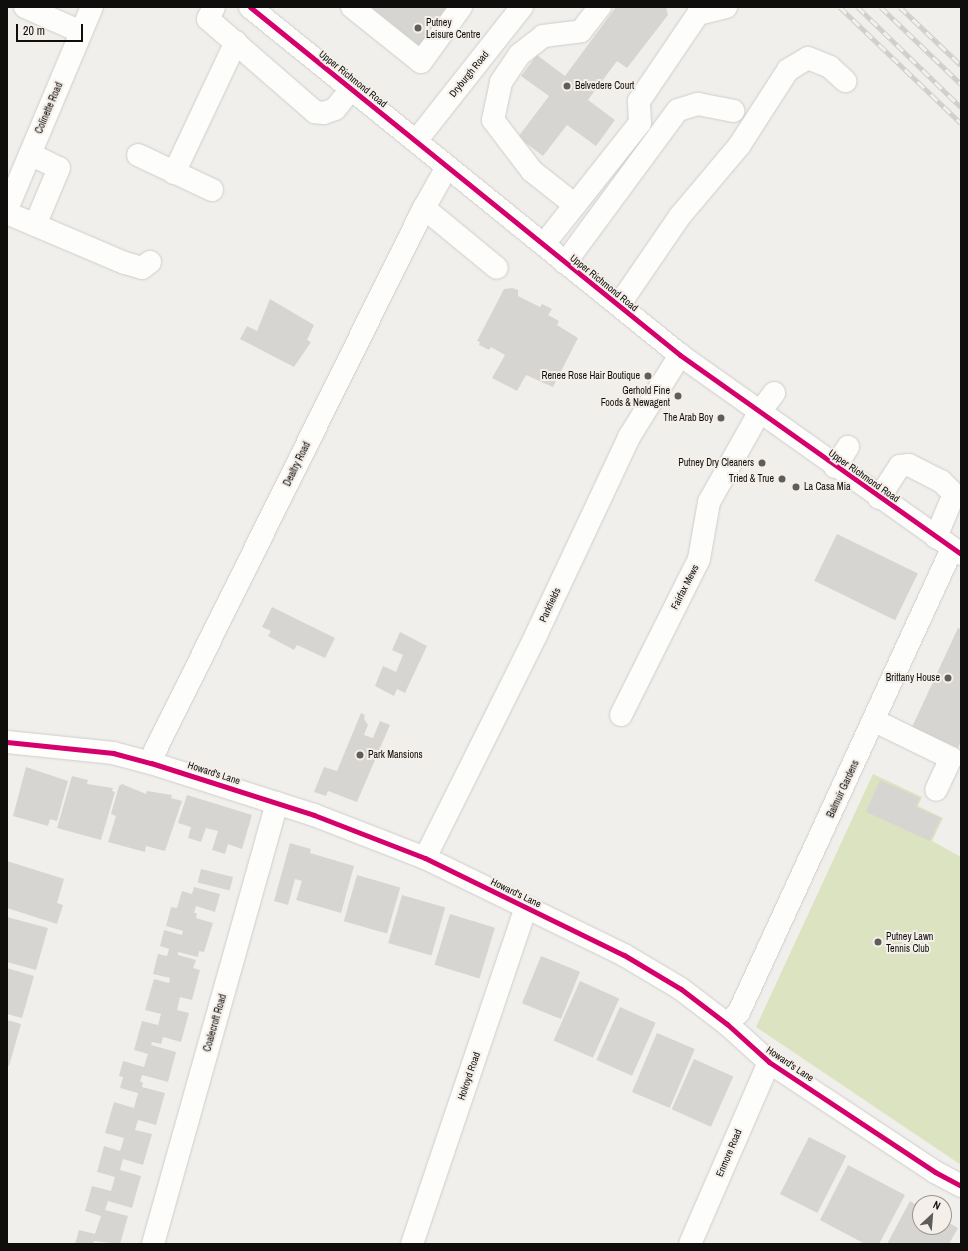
<!DOCTYPE html>
<html>
<head>
<meta charset="utf-8">
<style>
  body { margin:0 }
  #map { position:relative; width:968px; height:1251px; overflow:hidden; background:#f1efec; font-family:"Archivo Narrow",sans-serif }
  div>[style] { position:absolute }
  [style*='--x'] { left:calc(var(--x)*1px); top:calc(var(--y)*1px); width:calc(var(--w)*1px); rotate:calc(var(--a)*1deg) }
  .green>* { inset:0; background:#dce3c0 }
  .building>* { inset:0; background:#d7d5d2; transform-origin:0 0 }
  .roads { filter:drop-shadow(0 0 1px #cfcdcb) drop-shadow(0 0 1px #cfcdcb) }
  .minor>* { height:22px; margin:-11px; padding:0 11px; transform-origin:11px; border-radius:11px; background:#fdfdfc }
  .highway>* { height:22px; margin:-11px; padding:0 11px; transform-origin:11px; border-radius:11px; background:#fdfdfc }
  .rail>* { height:4.5px; margin-top:-2.25px; transform-origin:0; background:repeating-linear-gradient(90deg,#f4efe9 0 9px,#cececd 0 18px); box-sizing:border-box; border-block:1px solid #cececd }
  .cycleway>* { height:5px; margin:-2.5px; padding:0 2.5px; transform-origin:2.5px; border-radius:2.5px; background:#d6006c }
  .dots>* { width:11px; height:11px; translate:-50% -50%; box-sizing:border-box; border:2px solid #f4efe9; border-radius:50% }
  span { translate:-50% -50%; white-space:nowrap; text-align:center; line-height:1.15; -webkit-text-stroke:4px #f4efe9; paint-order:stroke }
  .poi-label { font-size:10px; color:#100e0c }
  .left { translate:0 -50%; text-align:left }
  .right { translate:-100% -50%; text-align:right }
  .street-label { font-size:10px; color:#100e0c }
  .frame { position:absolute; inset:0; border:8px solid #100e0c; pointer-events:none }
  .north { position:absolute; left:912px; top:1195px; width:40px; height:40px; box-sizing:border-box; background:#f4efe9; border:1px solid #999591; border-radius:50%; rotate:26deg; font-size:11px; font-weight:700; line-height:16px; text-align:center; color:#100e0c }
  .north::after { content:''; display:block; margin:auto; width:14px; height:18px; background:#5f5d5a; clip-path:polygon(50% 0,100% 100%,50% 72%,0 100%) }
  .scale { position:absolute; left:16px; top:24px; width:67px; height:18px; box-sizing:border-box; border:2px solid #100e0c; border-top:0; padding-left:5px; font-size:12px; line-height:14px; white-space:nowrap; color:#100e0c; -webkit-text-stroke:3px #f4efe9; paint-order:stroke }
</style>
</head>
<body>
<div id="map">
  <div class="green">
    <div style="clip-path:polygon(873px 774px,922px 797px,918px 806px,943px 818px,932px 841px,961px 857px,961px 1165px,756px 1027px)"></div>
  </div>
  <div class="building">
    <div style="clip-path:polygon(371px 7px,454px 7px,423px 49px)"></div>
    <div style="clip-path:polygon(616px 7px,666px 7px,668px 15px,627px 68px,617px 61px,588px 100px,615px 120px,596px 146px,567px 125px,543px 156px,518px 137px,549px 96px,521px 76px,537px 55px,565px 76px)"></div>
    <div style="clip-path:polygon(512px 288px,518px 290px,518px 296px,540px 307px,542px 304px,552px 309px,548px 315px,559px 321px,557px 325px,578px 338px,553px 387px,526px 375px,517px 391px,492px 378px,505px 355px,491px 347px,489px 350px,479px 345px,480px 342px,477px 341px,504px 289px)"></div>
    <div style="clip-path:polygon(270px 299px,314px 325px,307px 340px,311px 342px,294px 367px,240px 339px,247px 326px,257px 331px)"></div>
    <div style="left:837px;top:534px;width:90px;height:52px;rotate:26deg"></div>
    <div style="clip-path:polygon(272px 607px,335px 638px,325px 658px,297px 645px,294px 650px,268px 636px,271px 631px,262px 627px)"></div>
    <div style="clip-path:polygon(958px 628px,961px 629px,961px 741px,958px 748px,912px 727px)"></div>
    <div style="clip-path:polygon(400px 632px,427px 646px,405px 693px,397px 689px,394px 696px,375px 686px,383px 666px,396px 672px,403px 655px,392px 650px)"></div>
    <div style="clip-path:polygon(361px 713px,365px 715px,364px 719px,368px 725px,364px 735px,373px 738px,380px 721px,390px 725px,357px 802px,328px 791px,326px 796px,314px 792px,324px 767px,337px 771px)"></div>
    <div style="clip-path:polygon(26px 767px,68px 781px,57px 821px,50px 819px,48px 826px,13px 816px)"></div>
    <div style="clip-path:polygon(72px 776px,88px 780px,87px 784px,113px 788px,112px 791px,115px 792px,101px 840px,57px 828px)"></div>
    <div style="clip-path:polygon(880px 780px,920px 798px,916px 807px,941px 818px,930px 841px,866px 812px)"></div>
    <div style="clip-path:polygon(122px 784px,146px 794px,147px 791px,172px 795px,171px 798px,182px 801px,165px 851px,146px 846px,145px 852px,108px 842px,116px 816px,111px 814px,119px 786px)"></div>
    <div style="clip-path:polygon(187px 795px,252px 815px,242px 849px,228px 844px,225px 854px,212px 850px,218px 831px,206px 828px,201px 842px,188px 838px,191px 827px,178px 823px)"></div>
    <div style="clip-path:polygon(290px 843px,311px 849px,310px 853px,354px 866px,341px 913px,296px 900px,302px 881px,295px 879px,288px 905px,274px 901px)"></div>
    <div style="clip-path:polygon(7px 861px,64px 879px,57px 903px,63px 905px,57px 924px,7px 908px)"></div>
    <div style="left:201px;top:869px;width:33px;height:14px;rotate:14deg"></div>
    <div style="left:357px;top:875px;width:45px;height:48px;rotate:16deg"></div>
    <div style="clip-path:polygon(194px 887px,220px 894px,215px 912px,196px 906px,194px 913px,197px 913px,196px 918px,213px 923px,204px 952px,199px 951px,198px 957px,178px 952px,178px 955px,196px 960px,193px 968px,200px 970px,192px 1000px,180px 997px,177px 1010px,189px 1013px,181px 1042px,163px 1037px,161px 1044px,152px 1042px,151px 1045px,176px 1052px,168px 1082px,142px 1075px,140px 1082px,143px 1082px,142px 1087px,165px 1093px,156px 1125px,138px 1120px,135px 1130px,152px 1134px,143px 1165px,123px 1159px,120px 1170px,141px 1176px,132px 1208px,108px 1201px,105px 1210px,128px 1216px,120px 1244px,94px 1241px,93px 1244px,75px 1244px,79px 1230px,95px 1234px,101px 1216px,85px 1211px,92px 1186px,111px 1191px,115px 1177px,97px 1172px,104px 1146px,120px 1151px,124px 1138px,105px 1133px,114px 1102px,134px 1108px,138px 1093px,120px 1088px,123px 1077px,119px 1076px,123px 1061px,144px 1067px,148px 1054px,134px 1050px,142px 1021px,158px 1025px,161px 1014px,145px 1010px,154px 979px,169px 983px,170px 978px,153px 974px,158px 954px,167px 956px,169px 949px,160px 946px,164px 930px,182px 935px,183px 931px,166px 926px,171px 907px,177px 908px,182px 891px,192px 894px)"></div>
    <div style="left:402px;top:895px;width:45px;height:50px;rotate:16deg"></div>
    <div style="left:450px;top:914px;width:47px;height:53px;rotate:17deg"></div>
    <div style="clip-path:polygon(7px 917px,48px 928px,36px 970px,7px 962px)"></div>
    <div style="left:541px;top:956px;width:42px;height:51px;rotate:22deg"></div>
    <div style="clip-path:polygon(7px 968px,34px 976px,22px 1018px,7px 1014px)"></div>
    <div style="left:580px;top:981px;width:43px;height:65px;rotate:24deg"></div>
    <div style="left:620px;top:1007px;width:39px;height:58px;rotate:24deg"></div>
    <div style="clip-path:polygon(7px 1020px,21px 1024px,9px 1066px,7px 1066px)"></div>
    <div style="left:657px;top:1033px;width:41px;height:64px;rotate:23deg"></div>
    <div style="left:694px;top:1059px;width:43px;height:55px;rotate:24deg"></div>
    <div style="left:809px;top:1137px;width:42px;height:64px;rotate:27deg"></div>
    <div style="clip-path:polygon(848px 1165px,905px 1195px,879px 1244px,865px 1244px,820px 1220px)"></div>
    <div style="clip-path:polygon(910px 1201px,920px 1207px,920px 1227px,944px 1227px,944px 1220px,958px 1228px,949px 1244px,887px 1244px)"></div>
  </div>
  <div class="roads">
    <div class="minor">
      <div style="--x:25;--y:7;--w:61;--a:24.1"></div>
      <div style="--x:214;--y:7;--w:13;--a:117"></div>
      <div style="--x:208;--y:19;--w:142;--a:41"></div>
      <div style="--x:315;--y:112;--w:9;--a:6"></div>
      <div style="--x:324;--y:113;--w:12;--a:-20"></div>
      <div style="--x:335;--y:109;--w:26;--a:-51"></div>
      <div style="--x:352;--y:7;--w:88;--a:38.6"></div>
      <div style="--x:421;--y:62;--w:68;--a:-54"></div>
      <div style="--x:416;--y:141;--w:171;--a:-51.7"></div>
      <div style="--x:30;--y:154;--w:32;--a:26"></div>
      <div style="--x:59;--y:168;--w:62;--a:112.8"></div>
      <div style="--x:138;--y:155;--w:82;--a:25.3"></div>
      <div style="--x:174;--y:173;--w:145;--a:-64.7"></div>
      <div style="--x:575;--y:205;--w:55;--a:-141.7"></div>
      <div style="--x:532;--y:171;--w:64;--a:-127.4"></div>
      <div style="--x:493;--y:120;--w:39;--a:-78"></div>
      <div style="--x:501;--y:82;--w:32;--a:-56"></div>
      <div style="--x:519;--y:55;--w:31;--a:-38"></div>
      <div style="--x:543;--y:36;--w:38;--a:-7"></div>
      <div style="--x:581;--y:31;--w:31;--a:-52"></div>
      <div style="--x:424;--y:208;--w:94;--a:39.4"></div>
      <div style="--x:7;--y:209;--w:219;--a:-67.2"></div>
      <div style="--x:7;--y:213;--w:128;--a:23"></div>
      <div style="--x:125;--y:263;--w:18;--a:16"></div>
      <div style="--x:142;--y:268;--w:10;--a:-37"></div>
      <div style="--x:544;--y:244;--w:154;--a:-51.6"></div>
      <div style="--x:640;--y:123;--w:22;--a:-93"></div>
      <div style="--x:639;--y:101;--w:105;--a:-55.9"></div>
      <div style="--x:698;--y:14;--w:29;--a:-14"></div>
      <div style="--x:565;--y:263;--w:190;--a:-53.6"></div>
      <div style="--x:678;--y:110;--w:21;--a:-17"></div>
      <div style="--x:698;--y:104;--w:36;--a:11"></div>
      <div style="--x:619;--y:305;--w:108;--a:-55.6"></div>
      <div style="--x:680;--y:216;--w:92;--a:-49.9"></div>
      <div style="--x:739;--y:146;--w:90;--a:-57.2"></div>
      <div style="--x:788;--y:70;--w:23;--a:-31"></div>
      <div style="--x:808;--y:58;--w:24;--a:22"></div>
      <div style="--x:830;--y:67;--w:21;--a:43"></div>
      <div style="--x:835;--y:467;--w:24;--a:-57"></div>
      <div style="--x:879;--y:498;--w:38;--a:-57"></div>
      <div style="--x:900;--y:466;--w:9;--a:-6"></div>
      <div style="--x:909;--y:465;--w:36;--a:27"></div>
      <div style="--x:941;--y:481;--w:18;--a:45"></div>
      <div style="--x:954;--y:494;--w:47;--a:112.7"></div>
      <div style="--x:621;--y:715;--w:174;--a:-63.4"></div>
      <div style="--x:699;--y:559;--w:58;--a:-80"></div>
      <div style="--x:709;--y:502;--w:102;--a:-60.7"></div>
      <div style="--x:759;--y:413;--w:25;--a:-53"></div>
      <div style="--x:875;--y:721;--w:85;--a:26"></div>
      <div style="--x:951;--y:758;--w:35;--a:115"></div>
      <div style="--x:7;--y:742;--w:107;--a:5.9"></div>
      <div style="--x:113;--y:753;--w:39;--a:15"></div>
      <div style="--x:151;--y:763;--w:171;--a:17.7"></div>
      <div style="--x:314;--y:815;--w:119;--a:21.2"></div>
      <div style="--x:425;--y:858;--w:221;--a:26"></div>
      <div style="--x:624;--y:955;--w:66;--a:30.8"></div>
      <div style="--x:681;--y:989;--w:58;--a:37.3"></div>
      <div style="--x:727;--y:1024;--w:57;--a:42.1"></div>
      <div style="--x:769;--y:1062;--w:199;--a:33.5"></div>
      <div style="--x:935;--y:1172;--w:30;--a:28"></div>
      <div style="--x:151;--y:763;--w:13;--a:-72"></div>
      <div style="--x:155;--y:751;--w:606;--a:-63.65"></div>
      <div style="--x:424;--y:208;--w:47;--a:-60.7"></div>
      <div style="--x:425;--y:858;--w:249;--a:-63.5"></div>
      <div style="--x:536;--y:635;--w:219;--a:-64.8"></div>
      <div style="--x:629;--y:437;--w:97;--a:-58.1"></div>
      <div style="--x:727;--y:1024;--w:17;--a:-45"></div>
      <div style="--x:739;--y:1012;--w:510;--a:-65.3"></div>
      <div style="--x:153;--y:1244;--w:458;--a:-74.3"></div>
      <div style="--x:412;--y:1244;--w:355;--a:-71.3"></div>
      <div style="--x:690;--y:1244;--w:198;--a:-66.5"></div>
    </div>
    <div class="highway">
      <div style="--x:250;--y:7;--w:553;--a:38.98"></div>
      <div style="--x:680;--y:355;--w:344;--a:35.3"></div>
    </div>
  </div>
  <div class="rail">
    <div style="--x:840;--y:7;--w:168;--a:43.8"></div>
    <div style="--x:858;--y:7;--w:144;--a:44.2"></div>
    <div style="--x:881;--y:7;--w:111;--a:43.9"></div>
    <div style="--x:900;--y:7;--w:84;--a:43.6"></div>
  </div>
  <div class="cycleway">
    <div style="--x:250;--y:7;--w:553;--a:38.98"></div>
    <div style="--x:680;--y:355;--w:344;--a:35.3"></div>
    <div style="--x:7;--y:742;--w:107;--a:5.9"></div>
    <div style="--x:113;--y:753;--w:39;--a:15"></div>
    <div style="--x:151;--y:763;--w:171;--a:17.7"></div>
    <div style="--x:314;--y:815;--w:119;--a:21.2"></div>
    <div style="--x:425;--y:858;--w:221;--a:26"></div>
    <div style="--x:624;--y:955;--w:66;--a:30.8"></div>
    <div style="--x:681;--y:989;--w:58;--a:37.3"></div>
    <div style="--x:727;--y:1024;--w:57;--a:42.1"></div>
    <div style="--x:769;--y:1062;--w:199;--a:33.5"></div>
    <div style="--x:935;--y:1172;--w:30;--a:28"></div>
  </div>
  <div class="dots">
    <div style="left:418px;top:28px;background:#5f5d5a"></div>
    <div style="left:567px;top:86px;background:#5f5d5a"></div>
    <div style="left:648px;top:376px;background:#5f5d5a"></div>
    <div style="left:678px;top:396px;background:#5f5d5a"></div>
    <div style="left:721px;top:418px;background:#5f5d5a"></div>
    <div style="left:762px;top:463px;background:#5f5d5a"></div>
    <div style="left:782px;top:479px;background:#5f5d5a"></div>
    <div style="left:796px;top:487px;background:#5f5d5a"></div>
    <div style="left:948px;top:678px;background:#5f5d5a"></div>
    <div style="left:360px;top:755px;background:#5f5d5a"></div>
    <div style="left:878px;top:942px;background:#5f5d5a"></div>
  </div>
  <div class="poi-label">
    <span class="left" style="left:426px;top:28px">Putney<br>Leisure Centre</span>
    <span class="left" style="left:575px;top:86px">Belvedere Court</span>
    <span class="right" style="left:640px;top:376px">Renee Rose Hair Boutique</span>
    <span class="right" style="left:670px;top:396px">Gerhold Fine<br>Foods &amp; Newagent</span>
    <span class="right" style="left:713px;top:418px">The Arab Boy</span>
    <span class="right" style="left:754px;top:463px">Putney Dry Cleaners</span>
    <span class="right" style="left:774px;top:479px">Tried &amp; True</span>
    <span class="left" style="left:804px;top:487px">La Casa Mia</span>
    <span class="right" style="left:940px;top:678px">Brittany House</span>
    <span class="left" style="left:368px;top:755px">Park Mansions</span>
    <span class="left" style="left:886px;top:942px">Putney Lawn<br>Tennis Club</span>
  </div>
  <div class="street-label">
    <span style="left:469px;top:74px;rotate:-51deg">Dryburgh Road</span>
    <span style="left:353px;top:79px;rotate:39deg">Upper Richmond Road</span>
    <span style="left:49px;top:108px;rotate:-67deg">Colinette Road</span>
    <span style="left:604px;top:283px;rotate:39deg">Upper Richmond Road</span>
    <span style="left:297px;top:464px;rotate:-64deg">Dealtry Road</span>
    <span style="left:864px;top:476px;rotate:35deg">Upper Richmond Road</span>
    <span style="left:685px;top:587px;rotate:-63deg">Fairfax Mews</span>
    <span style="left:550px;top:605px;rotate:-65deg">Parkfields</span>
    <span style="left:214px;top:773px;rotate:18deg">Howard's Lane</span>
    <span style="left:843px;top:789px;rotate:-65deg">Balmuir Gardens</span>
    <span style="left:516px;top:893px;rotate:26deg">Howard's Lane</span>
    <span style="left:215px;top:1023px;rotate:-74deg">Coalecroft Road</span>
    <span style="left:790px;top:1064px;rotate:34deg">Howard's Lane</span>
    <span style="left:469px;top:1076px;rotate:-71deg">Holroyd Road</span>
    <span style="left:729px;top:1153px;rotate:-67deg">Enmore Road</span>
  </div>
  <div class="frame"></div>
  <div class="north">N</div>
  <div class="scale">20 m</div>
</div>
</body>
</html>
